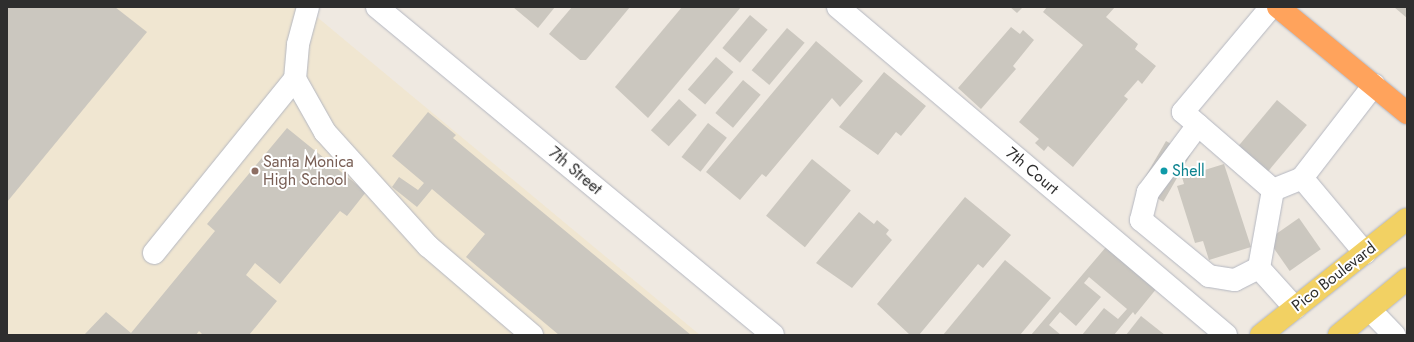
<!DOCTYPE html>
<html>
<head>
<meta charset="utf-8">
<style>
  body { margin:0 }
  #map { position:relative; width:1414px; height:342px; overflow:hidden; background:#efe9e1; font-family:Jost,sans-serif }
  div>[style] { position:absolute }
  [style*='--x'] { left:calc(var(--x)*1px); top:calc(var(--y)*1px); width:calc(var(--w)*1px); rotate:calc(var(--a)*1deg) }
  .education>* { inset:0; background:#f0e6d1 }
  .building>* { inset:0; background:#cbc7bf; transform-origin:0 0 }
  .roads { filter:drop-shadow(0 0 1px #b4b7c1) drop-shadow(0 0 1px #b4b7c1) }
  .minor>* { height:22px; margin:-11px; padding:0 11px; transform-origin:11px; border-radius:11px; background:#fff }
  .major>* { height:22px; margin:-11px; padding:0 11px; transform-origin:11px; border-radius:11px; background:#f2d163 }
  .highway>* { height:22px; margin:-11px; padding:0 11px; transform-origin:11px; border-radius:11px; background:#ffa35c }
  .dots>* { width:11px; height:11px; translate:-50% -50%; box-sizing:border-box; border:2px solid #fff; border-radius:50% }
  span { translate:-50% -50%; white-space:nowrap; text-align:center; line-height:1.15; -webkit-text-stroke:4px #fff; paint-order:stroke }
  .education-label { font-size:16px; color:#785e54 }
  .left { translate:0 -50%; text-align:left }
  .street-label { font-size:16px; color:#2e2e2e }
  .culture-label { font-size:16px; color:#0d838f }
  .frame { position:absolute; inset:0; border:8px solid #2e2e2e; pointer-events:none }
</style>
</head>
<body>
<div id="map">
  <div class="education">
    <div style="clip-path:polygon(7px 7px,305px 7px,700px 335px,7px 335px)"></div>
  </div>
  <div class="building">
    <div style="clip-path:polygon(7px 7px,115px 7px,147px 32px,7px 202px)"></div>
    <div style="clip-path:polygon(513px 7px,555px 7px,538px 28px)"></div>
    <div style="clip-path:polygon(572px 7px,630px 7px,586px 60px,580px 60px,549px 34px)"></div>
    <div style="clip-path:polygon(682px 7px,741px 7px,648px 118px,615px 87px)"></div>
    <div style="clip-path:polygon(1010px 7px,1023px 7px,1017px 13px)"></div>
    <div style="clip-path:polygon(1047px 7px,1115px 7px,1106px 17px,1138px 44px,1135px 49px,1156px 66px,1142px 84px,1138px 80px,1124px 96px,1128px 99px,1073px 167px,1048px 146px,1044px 151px,1035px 143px,1039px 139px,1019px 122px,1083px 45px,1043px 12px)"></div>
    <div style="clip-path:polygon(1394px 7px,1407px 7px,1407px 18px)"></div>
    <div style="left:750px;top:15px;width:23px;height:43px;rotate:40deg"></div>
    <div style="clip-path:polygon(1011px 27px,1020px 34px,1023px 30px,1034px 40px,1013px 66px,1016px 69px,981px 109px,958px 88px)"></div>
    <div style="left:787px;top:28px;width:23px;height:55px;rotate:40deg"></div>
    <div style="clip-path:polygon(816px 41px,863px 81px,840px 107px,832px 98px,766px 177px,762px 174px,740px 200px,706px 172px)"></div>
    <div style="left:716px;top:57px;width:23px;height:43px;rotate:41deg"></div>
    <div style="clip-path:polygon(884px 72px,926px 106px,901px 136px,896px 132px,878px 155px,839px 127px)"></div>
    <div style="left:743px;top:80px;width:23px;height:43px;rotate:40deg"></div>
    <div style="left:679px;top:99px;width:24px;height:42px;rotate:42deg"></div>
    <div style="left:1277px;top:100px;width:39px;height:76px;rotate:40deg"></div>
    <div style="clip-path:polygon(428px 112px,456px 135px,453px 138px,691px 335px,559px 335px,466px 257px,485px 234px,432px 189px,417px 207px,392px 187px,399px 177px,418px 190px,424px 183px,392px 156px)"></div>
    <div style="left:708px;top:123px;width:24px;height:43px;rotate:38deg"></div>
    <div style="clip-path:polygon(287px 128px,366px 192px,347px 216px,340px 211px,280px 284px,255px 263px,246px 275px,277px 301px,249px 335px,203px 335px,199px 331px,196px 335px,84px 335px,106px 312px,131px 333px,215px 231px,207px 224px)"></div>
    <div style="left:1166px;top:141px;width:28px;height:54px;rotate:30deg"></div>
    <div style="left:812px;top:159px;width:50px;height:73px;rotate:39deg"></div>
    <div style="clip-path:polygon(1224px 164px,1251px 247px,1209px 260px,1203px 241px,1195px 243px,1177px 186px,1184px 184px,1182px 177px)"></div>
    <div style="clip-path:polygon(965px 197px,1011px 235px,983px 268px,978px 264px,919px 335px,910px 335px,877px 304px)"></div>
    <div style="clip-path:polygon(859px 212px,874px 224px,877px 220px,889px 230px,886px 234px,892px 240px,852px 288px,816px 263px)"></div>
    <div style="left:1299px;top:218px;width:38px;height:38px;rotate:55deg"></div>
    <div style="clip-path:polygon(1106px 247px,1157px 288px,1135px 315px,1133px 312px,1114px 335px,1082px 335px,1104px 308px,1118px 319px,1127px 309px,1089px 277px,1084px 283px,1101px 297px,1076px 326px,1060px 312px,1049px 325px,1061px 335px,1031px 335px)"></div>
    <div style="clip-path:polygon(1005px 260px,1051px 298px,1020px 335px,943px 335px)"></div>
    <div style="clip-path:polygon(1141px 316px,1165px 335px,1126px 335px)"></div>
  </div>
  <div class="roads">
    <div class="minor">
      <div style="--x:308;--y:7;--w:39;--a:105"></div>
      <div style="--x:298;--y:45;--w:34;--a:95"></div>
      <div style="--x:295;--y:79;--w:61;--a:60.5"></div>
      <div style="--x:325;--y:132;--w:154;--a:47.9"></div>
      <div style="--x:428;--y:246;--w:137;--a:40.6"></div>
      <div style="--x:377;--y:7;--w:514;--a:39.63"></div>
      <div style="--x:838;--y:7;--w:508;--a:40.21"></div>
      <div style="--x:1271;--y:7;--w:137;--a:130"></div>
      <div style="--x:1183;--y:112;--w:119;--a:40.9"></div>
      <div style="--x:1273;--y:190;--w:31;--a:-22"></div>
      <div style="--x:1198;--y:125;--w:84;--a:126.7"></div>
      <div style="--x:1148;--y:192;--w:29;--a:104"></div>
      <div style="--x:1141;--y:220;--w:88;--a:39.5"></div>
      <div style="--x:1209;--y:276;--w:26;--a:9"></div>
      <div style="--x:1235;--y:280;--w:27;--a:-27"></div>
      <div style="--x:1273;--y:190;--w:79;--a:100.2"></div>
      <div style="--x:1259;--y:268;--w:54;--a:48"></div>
      <div style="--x:154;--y:253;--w:224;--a:-51"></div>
      <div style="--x:1365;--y:253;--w:98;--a:-130"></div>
      <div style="--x:1302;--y:178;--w:118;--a:-52.3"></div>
      <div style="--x:1370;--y:310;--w:35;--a:46"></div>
    </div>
    <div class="major">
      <div style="--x:1261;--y:335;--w:186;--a:-38.5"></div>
      <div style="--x:1339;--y:335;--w:88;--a:-39.5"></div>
    </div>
    <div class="highway">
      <div style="--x:1278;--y:7;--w:167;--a:39.4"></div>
    </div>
  </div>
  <div class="dots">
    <div style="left:255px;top:171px;background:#8d6e63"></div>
    <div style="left:1164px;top:171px;background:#0f9aa8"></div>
  </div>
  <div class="education-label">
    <span class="left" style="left:263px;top:171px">Santa Monica<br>High School</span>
  </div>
  <div class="street-label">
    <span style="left:575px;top:171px;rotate:40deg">7th Street</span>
    <span style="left:1032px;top:171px;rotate:40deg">7th Court</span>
    <span style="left:1334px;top:277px;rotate:-38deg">Pico Boulevard</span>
  </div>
  <div class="culture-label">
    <span class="left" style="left:1172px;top:171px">Shell</span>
  </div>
  <div class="frame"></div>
</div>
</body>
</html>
